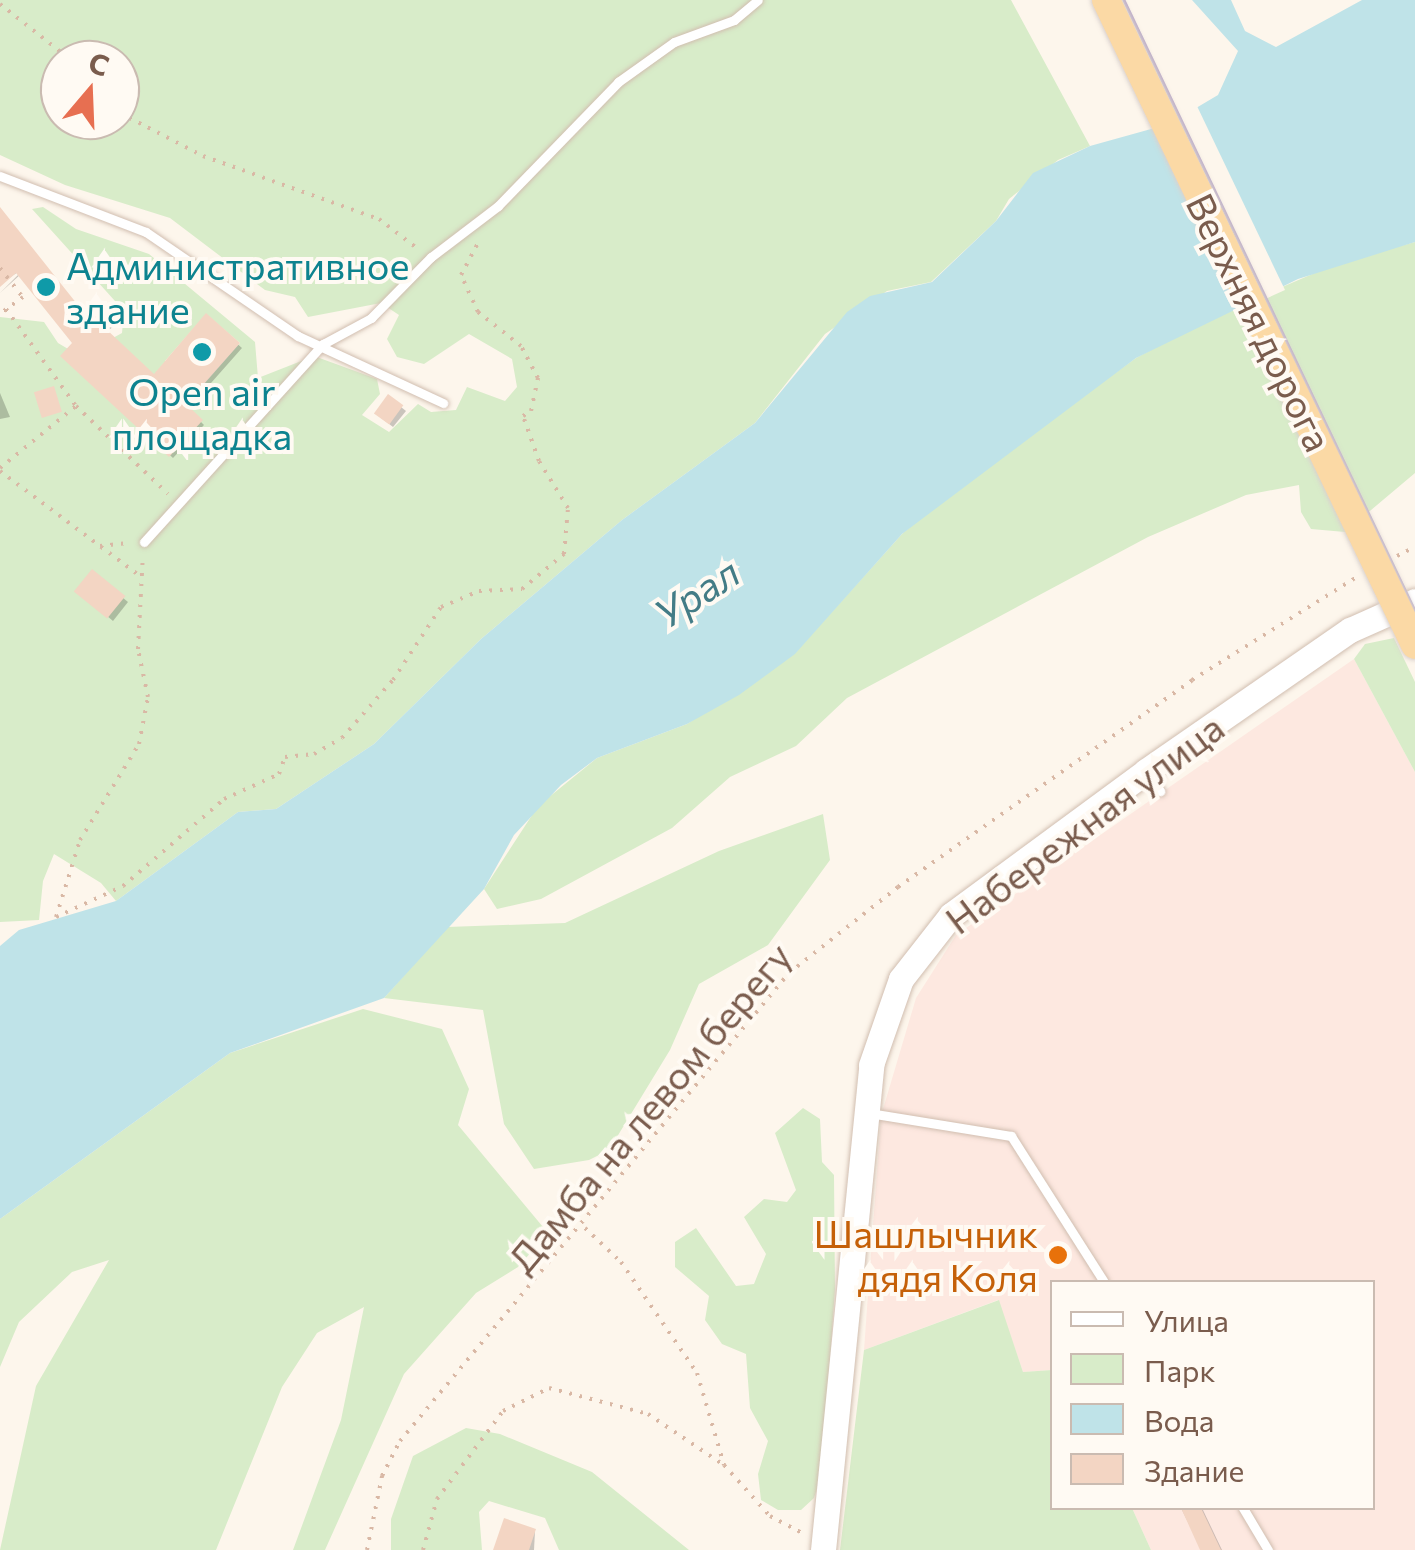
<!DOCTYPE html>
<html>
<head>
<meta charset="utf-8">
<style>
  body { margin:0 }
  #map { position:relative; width:1415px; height:1550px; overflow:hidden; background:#fdf6ec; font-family:Commissioner,sans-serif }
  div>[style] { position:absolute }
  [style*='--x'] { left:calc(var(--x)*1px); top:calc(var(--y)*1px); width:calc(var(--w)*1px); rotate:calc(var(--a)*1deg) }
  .commercial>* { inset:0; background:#fde8e0 }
  .green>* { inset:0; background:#d8ecc9 }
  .water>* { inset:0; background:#bfe3e8 }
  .pier>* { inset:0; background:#fdf6ec }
  .shadow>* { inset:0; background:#0003 }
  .building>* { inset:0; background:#f3d5c3; transform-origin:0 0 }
  .path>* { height:4px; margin-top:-2px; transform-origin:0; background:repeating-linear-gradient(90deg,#d9b8a5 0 2.5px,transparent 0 10.5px) }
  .roads { filter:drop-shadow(0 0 2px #d1beb0) drop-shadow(0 0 2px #d1beb0) }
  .service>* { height:9px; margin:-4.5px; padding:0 4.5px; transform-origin:4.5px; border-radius:4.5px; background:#fff }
  .secondary>* { height:25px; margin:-12.5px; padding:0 12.5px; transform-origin:12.5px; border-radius:12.5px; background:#fff }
  .tram>* { height:2.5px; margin:-1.25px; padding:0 1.25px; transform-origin:1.25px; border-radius:1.25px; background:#b9a8c9 }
  .bridges { filter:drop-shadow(0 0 2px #dad1cd) drop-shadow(0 0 2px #dad1cd) }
  .primary-bridge>* { height:28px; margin:-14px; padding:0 14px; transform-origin:14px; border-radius:14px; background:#fbd9a5 }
  .dots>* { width:28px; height:28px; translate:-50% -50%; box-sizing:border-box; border:5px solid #fffaf3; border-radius:50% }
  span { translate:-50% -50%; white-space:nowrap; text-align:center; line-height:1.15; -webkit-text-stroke:8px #fffaf3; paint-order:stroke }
  .culture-label { font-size:38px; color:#0d838f }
  .left { translate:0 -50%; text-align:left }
  .street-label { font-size:38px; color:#7a5c4d }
  .food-label { font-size:38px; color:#c56008 }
  .right { translate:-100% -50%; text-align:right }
  .water-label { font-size:40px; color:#437c86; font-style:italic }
  .legend { position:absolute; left:1050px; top:1280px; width:325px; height:230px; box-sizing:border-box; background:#fffaf3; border:2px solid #cabbb1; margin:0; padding:12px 18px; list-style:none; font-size:30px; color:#7a5c4d }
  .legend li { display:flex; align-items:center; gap:20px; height:50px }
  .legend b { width:50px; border:2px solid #cabbb1 }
  .north { position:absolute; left:40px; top:40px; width:100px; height:100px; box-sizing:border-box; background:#fffaf3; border:2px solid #cabbb1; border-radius:50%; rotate:19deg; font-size:28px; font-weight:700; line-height:40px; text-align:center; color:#7a5c4d }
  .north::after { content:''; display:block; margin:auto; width:35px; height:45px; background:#e76f51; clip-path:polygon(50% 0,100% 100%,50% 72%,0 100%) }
</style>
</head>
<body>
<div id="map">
  <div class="commercial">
    <div style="clip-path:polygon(1354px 659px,1415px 772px,1415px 1550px,1151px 1550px,1132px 1508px,1372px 1508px,1372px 1282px,1052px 1282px,1052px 1370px,1023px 1372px,998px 1300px,864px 1350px,881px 1116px,916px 998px,956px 935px)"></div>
  </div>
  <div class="green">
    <div style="clip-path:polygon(evenodd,0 0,1011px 0,1090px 146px,1058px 160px,1009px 199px,996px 221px,931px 282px,887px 291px,825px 334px,755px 423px,622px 520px,481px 639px,374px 744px,276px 809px,238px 812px,116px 901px,101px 883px,54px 854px,43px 881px,39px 920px,0 922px,0 317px,44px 322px,58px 343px,80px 356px,122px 333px,124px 311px,32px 209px,43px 207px,76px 229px,149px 254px,255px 342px,258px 378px,314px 356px,377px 379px,380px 394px,362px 415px,389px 432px,418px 404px,431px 412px,456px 410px,467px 387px,505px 401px,517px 387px,512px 359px,469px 334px,424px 364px,397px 357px,387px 339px,399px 315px,381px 303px,308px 317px,295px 297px,265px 290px,170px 218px,65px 185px,0 155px,0 0,60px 60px,120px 60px,120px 120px,60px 120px,60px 60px,0 0,206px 314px,240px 343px,198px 391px,165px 361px,206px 314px)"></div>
    <div style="clip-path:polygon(1415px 242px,1415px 473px,1345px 532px,1311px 529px,1301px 512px,1299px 485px,1246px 495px,1148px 537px,847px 698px,796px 746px,730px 777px,672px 828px,541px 899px,497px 909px,484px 889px,538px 806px,597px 758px,687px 724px,794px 654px,902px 534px,951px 491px,1136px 358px,1212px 317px,1338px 263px)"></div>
    <div style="clip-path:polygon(1394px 638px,1415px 682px,1415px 772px,1354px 659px,1365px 644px)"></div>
    <div style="clip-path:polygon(823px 814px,830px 860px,768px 945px,699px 984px,670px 1050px,609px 1150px,589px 1160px,534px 1169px,504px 1124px,483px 1010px,384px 998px,447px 927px,565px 923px,719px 851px)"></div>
    <div style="clip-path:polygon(363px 1009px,442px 1029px,469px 1089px,458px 1125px,548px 1233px,518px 1267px,476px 1293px,404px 1374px,325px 1550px,293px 1550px,341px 1420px,364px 1307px,317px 1333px,282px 1387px,216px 1550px,0 1550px,36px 1386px,109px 1260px,72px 1272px,19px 1322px,0 1367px,0 1219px,230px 1053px)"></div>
    <div style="clip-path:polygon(803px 1108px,820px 1119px,822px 1162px,834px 1175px,835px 1289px,822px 1473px,814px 1498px,801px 1510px,778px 1510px,761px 1500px,758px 1474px,768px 1441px,750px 1408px,746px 1354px,722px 1344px,705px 1320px,709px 1296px,675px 1267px,675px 1242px,696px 1228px,736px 1286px,754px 1284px,766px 1254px,744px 1217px,764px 1199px,787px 1202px,796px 1190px,775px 1133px)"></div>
    <div style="clip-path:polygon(999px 1300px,1023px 1372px,1052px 1370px,1052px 1508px,1132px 1508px,1151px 1550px,840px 1550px,864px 1350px)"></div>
    <div style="clip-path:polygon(466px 1428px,500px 1434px,592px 1472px,689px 1550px,559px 1550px,545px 1518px,489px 1501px,479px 1512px,482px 1550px,391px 1550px,391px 1519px,413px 1456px)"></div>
  </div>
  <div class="water">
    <div style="clip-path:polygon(1192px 0,1231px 0,1245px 31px,1276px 47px,1362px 0,1415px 0,1415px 242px,1298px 279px,1136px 358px,902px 534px,795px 654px,739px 695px,687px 724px,597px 758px,561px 785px,514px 835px,484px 889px,384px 998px,230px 1053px,0 1219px,0 946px,19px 930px,116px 901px,238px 812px,276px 809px,374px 744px,481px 639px,622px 520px,755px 423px,847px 312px,870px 296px,932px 282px,996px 221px,1033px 173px,1090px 146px,1169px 124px,1218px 95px,1238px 51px)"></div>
  </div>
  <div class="pier">
    <div style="clip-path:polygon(1196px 104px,1285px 290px,1243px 309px,1167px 119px)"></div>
  </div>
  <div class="shadow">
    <div style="clip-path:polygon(0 210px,86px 317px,104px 308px,117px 324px,106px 332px,154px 377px,207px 317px,242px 348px,188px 409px,204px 425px,173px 458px,64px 356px,76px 343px,21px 274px,0 293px,27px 266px,0 284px)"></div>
    <div style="clip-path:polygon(0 393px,10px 417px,0 419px)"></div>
    <div style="clip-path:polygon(401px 407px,406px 411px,393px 427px,380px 417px)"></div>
    <div style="clip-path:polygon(93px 573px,128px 602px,113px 621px,82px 595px)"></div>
    <div style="clip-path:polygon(1181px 1508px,1202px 1508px,1222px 1550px,1202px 1550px)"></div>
    <div style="clip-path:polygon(535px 1531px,534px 1550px,495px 1550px)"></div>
  </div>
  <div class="building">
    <div style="clip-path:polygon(0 207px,85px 314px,102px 301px,116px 319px,105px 328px,154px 374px,206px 313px,240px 343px,186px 404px,203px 420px,169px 457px,60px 356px,72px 343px,16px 273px,0 287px)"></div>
    <div style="left:54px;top:386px;width:27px;height:21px;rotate:73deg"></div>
    <div style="left:388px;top:394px;width:19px;height:24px;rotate:36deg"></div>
    <div style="left:92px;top:569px;width:43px;height:29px;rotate:39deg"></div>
    <div style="clip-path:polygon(1181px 1508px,1201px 1508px,1221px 1550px,1200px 1550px)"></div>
    <div style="clip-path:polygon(504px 1518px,536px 1529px,529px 1550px,493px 1550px)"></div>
  </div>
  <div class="path">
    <div style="--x:0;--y:4;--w:90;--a:38.3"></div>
    <div style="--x:120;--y:113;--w:93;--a:27.4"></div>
    <div style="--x:203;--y:156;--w:187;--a:19.7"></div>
    <div style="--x:379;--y:219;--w:49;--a:37.6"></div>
    <div style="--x:0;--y:268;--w:37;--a:52"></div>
    <div style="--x:23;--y:297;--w:29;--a:144"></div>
    <div style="--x:6;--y:309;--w:120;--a:54.2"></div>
    <div style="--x:0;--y:468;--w:98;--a:-39.2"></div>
    <div style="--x:76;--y:406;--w:127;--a:43.7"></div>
    <div style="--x:0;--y:471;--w:176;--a:36.9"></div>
    <div style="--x:100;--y:546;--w:28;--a:-6"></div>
    <div style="--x:1397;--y:556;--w:20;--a:-27"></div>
    <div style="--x:56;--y:917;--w:74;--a:-24.8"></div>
    <div style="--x:123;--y:886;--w:133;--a:-40.7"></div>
    <div style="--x:224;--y:799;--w:60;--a:-24.4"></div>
    <div style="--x:279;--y:774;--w:18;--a:-71"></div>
    <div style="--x:285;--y:757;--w:29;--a:-6"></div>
    <div style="--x:314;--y:754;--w:32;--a:-30"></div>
    <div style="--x:342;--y:738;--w:77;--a:-48.7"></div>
    <div style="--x:393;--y:680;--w:87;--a:-56.7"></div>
    <div style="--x:441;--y:607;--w:41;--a:-22.8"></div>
    <div style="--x:479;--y:591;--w:43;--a:-2.7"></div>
    <div style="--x:522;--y:589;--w:55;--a:-39.8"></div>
    <div style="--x:564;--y:554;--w:46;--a:-85"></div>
    <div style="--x:568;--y:508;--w:55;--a:-121.7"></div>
    <div style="--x:539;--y:461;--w:48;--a:-109.6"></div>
    <div style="--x:523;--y:416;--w:9;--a:-32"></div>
    <div style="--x:531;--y:411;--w:34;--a:-78"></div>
    <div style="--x:538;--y:378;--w:36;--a:-118"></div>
    <div style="--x:521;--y:346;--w:55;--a:-141.7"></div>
    <div style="--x:478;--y:312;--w:41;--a:-114.7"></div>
    <div style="--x:461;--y:275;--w:40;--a:-62"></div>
    <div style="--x:56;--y:917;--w:81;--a:-72.7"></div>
    <div style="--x:80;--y:840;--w:113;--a:-58.4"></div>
    <div style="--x:139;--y:744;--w:48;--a:-79.2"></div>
    <div style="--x:148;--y:697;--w:49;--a:-101.8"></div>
    <div style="--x:138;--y:649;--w:94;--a:-87"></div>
    <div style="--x:585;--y:1228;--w:50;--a:43.4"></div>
    <div style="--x:621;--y:1262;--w:135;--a:55.6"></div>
    <div style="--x:697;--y:1373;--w:96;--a:73.6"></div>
    <div style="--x:367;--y:1550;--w:76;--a:-78.5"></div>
    <div style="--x:382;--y:1476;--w:39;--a:-63"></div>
    <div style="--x:400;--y:1441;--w:609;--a:-50.27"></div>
    <div style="--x:789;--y:973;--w:139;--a:-38.3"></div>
    <div style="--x:898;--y:887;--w:360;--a:-35.1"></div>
    <div style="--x:1192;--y:680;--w:195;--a:-32"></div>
    <div style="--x:423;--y:1550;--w:53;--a:-74.6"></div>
    <div style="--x:437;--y:1499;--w:110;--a:-53.1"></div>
    <div style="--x:503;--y:1411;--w:51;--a:-26.6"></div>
    <div style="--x:549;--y:1388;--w:102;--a:14.7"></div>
    <div style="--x:648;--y:1414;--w:92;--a:33.9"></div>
    <div style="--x:724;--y:1465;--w:69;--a:48"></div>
    <div style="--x:770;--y:1516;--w:38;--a:28"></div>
  </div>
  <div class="roads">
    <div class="service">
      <div style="--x:0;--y:176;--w:156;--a:21"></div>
      <div style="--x:146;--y:232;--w:184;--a:34.4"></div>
      <div style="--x:298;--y:336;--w:160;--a:24.8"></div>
      <div style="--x:144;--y:542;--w:267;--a:-47.9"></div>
      <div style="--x:323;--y:344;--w:55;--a:-28.4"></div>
      <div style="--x:371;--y:318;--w:86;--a:-45.5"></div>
      <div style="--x:431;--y:257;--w:84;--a:-37.3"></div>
      <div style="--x:498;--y:206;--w:173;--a:-45.9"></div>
      <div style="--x:618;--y:82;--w:69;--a:-35.5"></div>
      <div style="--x:674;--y:42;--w:64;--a:-20.1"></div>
      <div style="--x:734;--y:20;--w:31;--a:-40"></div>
      <div style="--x:1148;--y:773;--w:22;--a:56"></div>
      <div style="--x:869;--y:1113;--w:144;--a:9.2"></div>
      <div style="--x:1011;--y:1136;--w:173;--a:57.5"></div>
      <div style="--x:1243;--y:1508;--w:49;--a:59.2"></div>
    </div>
    <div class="secondary">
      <div style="--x:823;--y:1550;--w:487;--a:-84.3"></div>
      <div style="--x:871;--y:1065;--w:91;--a:-70.8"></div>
      <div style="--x:901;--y:979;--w:81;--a:-52"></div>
      <div style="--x:951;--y:915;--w:242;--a:-36.4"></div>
      <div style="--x:1146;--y:771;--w:248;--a:-34.7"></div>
      <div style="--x:1350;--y:630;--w:71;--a:-24"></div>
    </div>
  </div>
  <div class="tram">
    <div style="--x:1124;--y:0;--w:677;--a:64.53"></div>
  </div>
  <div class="bridges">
    <div class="primary-bridge">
      <div style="--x:1106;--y:0;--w:715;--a:64.4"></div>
    </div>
  </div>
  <div class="dots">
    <div style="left:46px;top:287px;background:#0f9aa8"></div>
    <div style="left:202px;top:352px;background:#0f9aa8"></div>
    <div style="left:1058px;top:1255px;background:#e8710a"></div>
  </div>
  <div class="culture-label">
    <span class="left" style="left:66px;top:287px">Административное<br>здание</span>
    <span style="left:202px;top:413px">Open air<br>площадка</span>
  </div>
  <div class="street-label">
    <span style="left:1260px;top:322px;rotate:64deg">Верхняя дорога</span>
    <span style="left:1084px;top:823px;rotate:-37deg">Набережная улица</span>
    <span style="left:649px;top:1107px;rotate:-50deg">Дамба на левом берегу</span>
  </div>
  <div class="food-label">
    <span class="right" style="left:1038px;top:1255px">Шашлычник<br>дядя Коля</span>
  </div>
  <div class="water-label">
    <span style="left:696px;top:592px;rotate:-33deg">Урал</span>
  </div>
  <ul class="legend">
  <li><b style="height:12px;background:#fff"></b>Улица</li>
  <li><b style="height:28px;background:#d8ecc9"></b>Парк</li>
  <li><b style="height:28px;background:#bfe3e8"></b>Вода</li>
  <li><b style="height:28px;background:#f3d5c3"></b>Здание</li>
  </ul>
  <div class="north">С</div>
</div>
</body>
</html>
